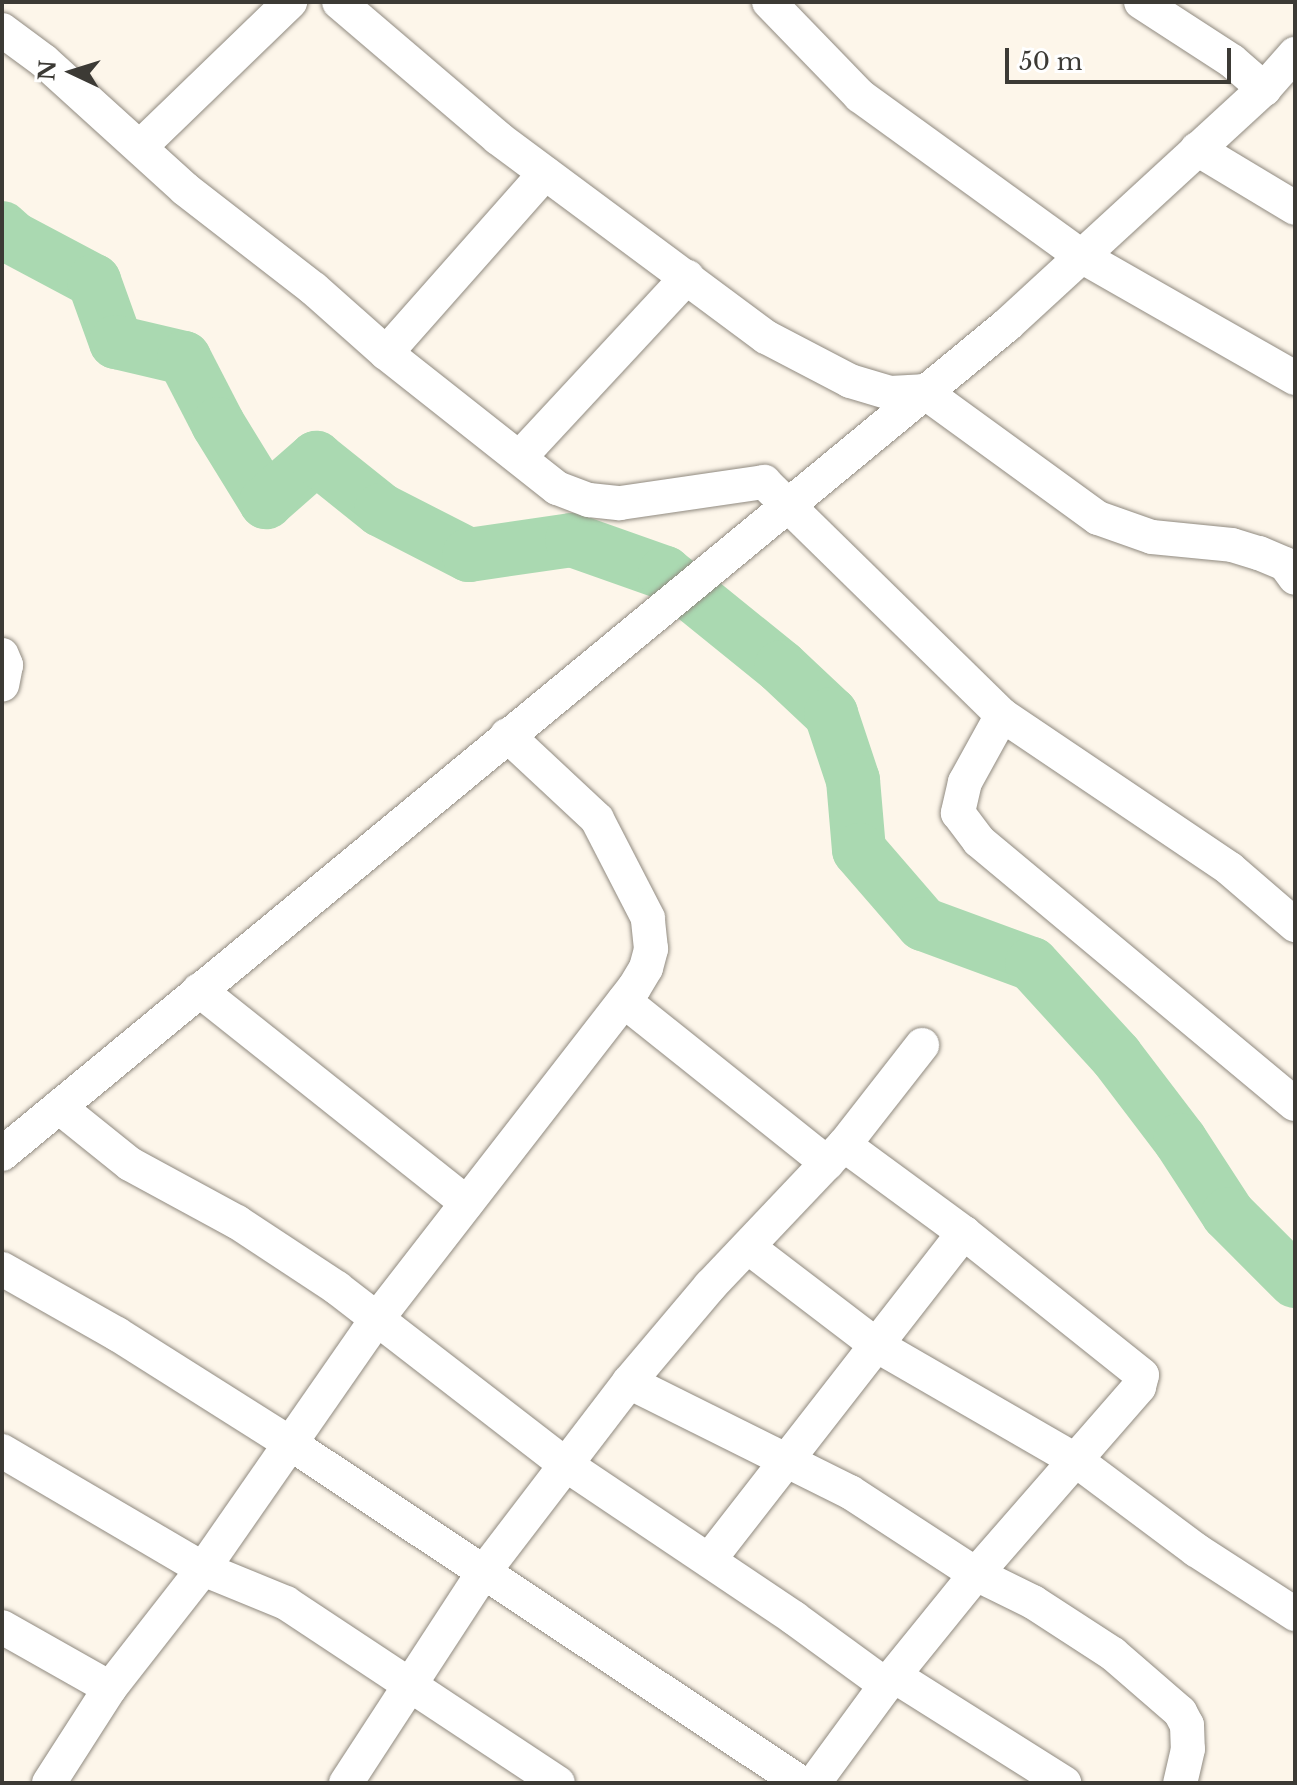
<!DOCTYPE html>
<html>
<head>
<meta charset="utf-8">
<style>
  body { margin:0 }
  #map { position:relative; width:1297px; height:1785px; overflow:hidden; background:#fdf6ea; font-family:"Libre Baskerville",serif }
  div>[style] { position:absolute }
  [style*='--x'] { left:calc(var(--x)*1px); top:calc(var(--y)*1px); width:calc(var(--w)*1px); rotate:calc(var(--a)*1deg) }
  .river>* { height:54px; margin:-27px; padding:0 27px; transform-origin:27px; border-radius:27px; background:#aad9b1 }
  .roads { filter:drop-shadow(0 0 2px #908a80) drop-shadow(0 0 2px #908a80) }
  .minor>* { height:34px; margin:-17px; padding:0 17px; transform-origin:17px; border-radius:17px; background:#fff }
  span { translate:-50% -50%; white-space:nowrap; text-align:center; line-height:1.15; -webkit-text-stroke:6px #fff; paint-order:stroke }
  .frame { position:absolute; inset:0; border:4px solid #3c3a35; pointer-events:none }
  .north { position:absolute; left:32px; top:32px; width:80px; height:80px; -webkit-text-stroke:6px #fff; paint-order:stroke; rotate:274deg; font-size:22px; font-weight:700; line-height:32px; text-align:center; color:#3c3a35 }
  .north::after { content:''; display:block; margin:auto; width:28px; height:36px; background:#3c3a35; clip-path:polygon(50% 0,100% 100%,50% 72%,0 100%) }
  .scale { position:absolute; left:1005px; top:48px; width:226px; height:36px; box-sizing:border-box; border:4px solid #3c3a35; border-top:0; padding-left:10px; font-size:24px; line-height:28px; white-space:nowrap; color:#3c3a35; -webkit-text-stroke:6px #fff; paint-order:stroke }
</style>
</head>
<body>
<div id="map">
  <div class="river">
    <div style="--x:2;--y:228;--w:15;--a:42"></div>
    <div style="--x:13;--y:238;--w:92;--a:28"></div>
    <div style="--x:94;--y:281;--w:65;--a:70.2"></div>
    <div style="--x:116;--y:342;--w:70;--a:13.2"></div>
    <div style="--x:184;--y:358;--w:74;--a:62.7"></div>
    <div style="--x:218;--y:424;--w:92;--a:58.4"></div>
    <div style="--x:266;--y:502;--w:67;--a:-41.3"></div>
    <div style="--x:316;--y:458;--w:83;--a:38.7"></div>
    <div style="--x:381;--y:510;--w:99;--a:27.1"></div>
    <div style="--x:469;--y:555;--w:104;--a:-8.3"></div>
    <div style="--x:572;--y:540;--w:99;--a:19.5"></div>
    <div style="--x:665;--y:573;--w:149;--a:39"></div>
    <div style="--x:781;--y:667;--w:69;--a:43.2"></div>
    <div style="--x:831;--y:714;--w:70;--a:71.6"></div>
    <div style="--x:853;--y:780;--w:70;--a:85.1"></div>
    <div style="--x:859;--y:850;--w:98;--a:49.1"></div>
    <div style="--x:923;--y:924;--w:116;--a:20.2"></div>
    <div style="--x:1032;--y:964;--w:125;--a:47.6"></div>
    <div style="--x:1116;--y:1056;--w:106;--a:52.7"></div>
    <div style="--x:1180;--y:1140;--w:88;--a:57"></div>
    <div style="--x:1228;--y:1214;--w:95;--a:45"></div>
  </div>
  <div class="roads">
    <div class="minor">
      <div style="--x:339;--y:2;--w:209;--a:40.5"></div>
      <div style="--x:498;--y:138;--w:334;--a:36.6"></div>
      <div style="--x:766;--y:337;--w:95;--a:27.6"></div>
      <div style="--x:850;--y:381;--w:42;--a:16.7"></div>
      <div style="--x:890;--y:393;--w:33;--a:-3"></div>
      <div style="--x:923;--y:391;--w:216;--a:36"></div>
      <div style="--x:1098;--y:518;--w:57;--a:19.4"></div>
      <div style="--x:1152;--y:537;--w:80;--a:5.7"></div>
      <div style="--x:1232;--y:545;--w:28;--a:17"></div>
      <div style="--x:1259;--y:553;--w:28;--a:23"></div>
      <div style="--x:1285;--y:564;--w:17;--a:54"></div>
      <div style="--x:769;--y:2;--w:131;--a:45.9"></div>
      <div style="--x:860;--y:96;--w:273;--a:35.9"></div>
      <div style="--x:1081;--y:256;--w:246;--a:29.7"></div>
      <div style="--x:1141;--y:2;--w:108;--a:33"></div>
      <div style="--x:1232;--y:61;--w:43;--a:41.2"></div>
      <div style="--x:2;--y:30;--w:52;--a:36.4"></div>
      <div style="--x:44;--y:61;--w:190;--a:42.2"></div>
      <div style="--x:185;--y:189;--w:163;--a:37.8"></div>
      <div style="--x:314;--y:289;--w:96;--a:41.6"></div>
      <div style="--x:386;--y:353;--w:218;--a:38.3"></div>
      <div style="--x:557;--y:488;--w:34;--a:21"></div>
      <div style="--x:589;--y:500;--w:31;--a:6"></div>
      <div style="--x:620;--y:503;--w:146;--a:-8.3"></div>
      <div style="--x:764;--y:482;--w:333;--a:44.4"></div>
      <div style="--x:1002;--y:715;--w:275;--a:34"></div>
      <div style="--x:1230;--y:869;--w:86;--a:40.7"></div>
      <div style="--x:140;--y:147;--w:209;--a:-44"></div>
      <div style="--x:1197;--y:149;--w:114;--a:31"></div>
      <div style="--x:386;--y:353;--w:240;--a:-48.5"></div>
      <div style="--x:520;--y:457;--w:246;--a:-47.1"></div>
      <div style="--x:2;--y:655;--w:11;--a:68"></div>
      <div style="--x:6;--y:665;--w:20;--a:101"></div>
      <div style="--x:1002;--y:715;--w:77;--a:118.9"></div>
      <div style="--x:965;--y:782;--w:32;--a:103"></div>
      <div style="--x:958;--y:813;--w:35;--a:53"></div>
      <div style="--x:979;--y:841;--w:411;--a:39.8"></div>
      <div style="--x:199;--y:990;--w:342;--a:38.5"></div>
      <div style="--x:624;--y:1001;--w:260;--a:38.6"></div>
      <div style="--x:59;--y:1107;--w:91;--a:38.8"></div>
      <div style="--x:130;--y:1164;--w:122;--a:28.5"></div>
      <div style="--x:237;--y:1222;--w:120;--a:33.4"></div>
      <div style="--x:337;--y:1288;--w:288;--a:37.7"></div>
      <div style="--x:565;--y:1464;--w:276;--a:33.9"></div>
      <div style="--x:794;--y:1618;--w:114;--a:36.1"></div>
      <div style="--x:2;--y:1154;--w:1304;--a:-39.52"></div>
      <div style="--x:1008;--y:324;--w:348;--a:-42.6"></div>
      <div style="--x:1264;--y:89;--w:47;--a:-48.5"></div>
      <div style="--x:748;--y:1247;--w:161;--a:37.4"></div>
      <div style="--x:876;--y:1345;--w:232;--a:30"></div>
      <div style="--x:1077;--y:1461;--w:149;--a:36.8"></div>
      <div style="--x:1196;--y:1550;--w:118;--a:32.9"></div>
      <div style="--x:2;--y:1269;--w:132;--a:29.5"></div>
      <div style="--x:117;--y:1334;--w:206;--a:32.3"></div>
      <div style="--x:291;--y:1444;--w:612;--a:33.61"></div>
      <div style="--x:629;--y:1382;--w:247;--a:26.5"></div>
      <div style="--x:850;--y:1492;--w:150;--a:33.1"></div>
      <div style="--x:976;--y:1574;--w:64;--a:26.2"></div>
      <div style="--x:1033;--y:1602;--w:95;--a:33"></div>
      <div style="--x:1113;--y:1654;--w:89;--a:40.9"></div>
      <div style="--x:1180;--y:1712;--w:15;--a:62"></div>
      <div style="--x:1187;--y:1725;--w:24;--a:88"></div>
      <div style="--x:1188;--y:1749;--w:35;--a:103"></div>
      <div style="--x:2;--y:1451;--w:233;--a:30.4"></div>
      <div style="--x:203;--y:1569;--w:90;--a:22.3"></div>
      <div style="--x:286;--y:1603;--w:326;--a:33.5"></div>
      <div style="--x:709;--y:1560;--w:415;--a:-52.1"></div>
      <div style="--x:2;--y:1627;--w:124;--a:29.5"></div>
      <div style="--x:896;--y:1677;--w:199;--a:32.2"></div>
      <div style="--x:49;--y:1783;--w:113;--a:-57.3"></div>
      <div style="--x:110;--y:1688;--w:151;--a:-52"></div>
      <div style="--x:203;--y:1569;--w:305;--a:-55.2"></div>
      <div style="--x:377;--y:1319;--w:419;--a:-52.2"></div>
      <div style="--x:634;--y:988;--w:23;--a:-59"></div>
      <div style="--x:646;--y:968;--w:20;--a:-75"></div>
      <div style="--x:651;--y:949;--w:31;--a:-96"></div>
      <div style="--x:648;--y:918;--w:111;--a:-117.3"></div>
      <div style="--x:597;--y:819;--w:123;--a:-137"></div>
      <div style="--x:346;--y:1783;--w:251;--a:-56.9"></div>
      <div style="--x:483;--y:1573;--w:240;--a:-52.6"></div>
      <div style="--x:629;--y:1382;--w:126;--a:-49.8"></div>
      <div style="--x:710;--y:1286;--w:195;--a:-46.5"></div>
      <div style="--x:844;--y:1145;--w:127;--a:-52"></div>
      <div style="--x:814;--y:1783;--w:122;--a:-53.7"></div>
      <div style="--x:886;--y:1685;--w:143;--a:-51"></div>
      <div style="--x:976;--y:1574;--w:248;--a:-48.9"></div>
      <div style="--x:1139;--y:1387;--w:12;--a:-76"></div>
      <div style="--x:1142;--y:1375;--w:228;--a:-141.4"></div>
      <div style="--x:964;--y:1233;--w:149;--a:-143.7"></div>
    </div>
  </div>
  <div class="frame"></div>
  <div class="north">N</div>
  <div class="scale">50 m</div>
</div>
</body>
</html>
